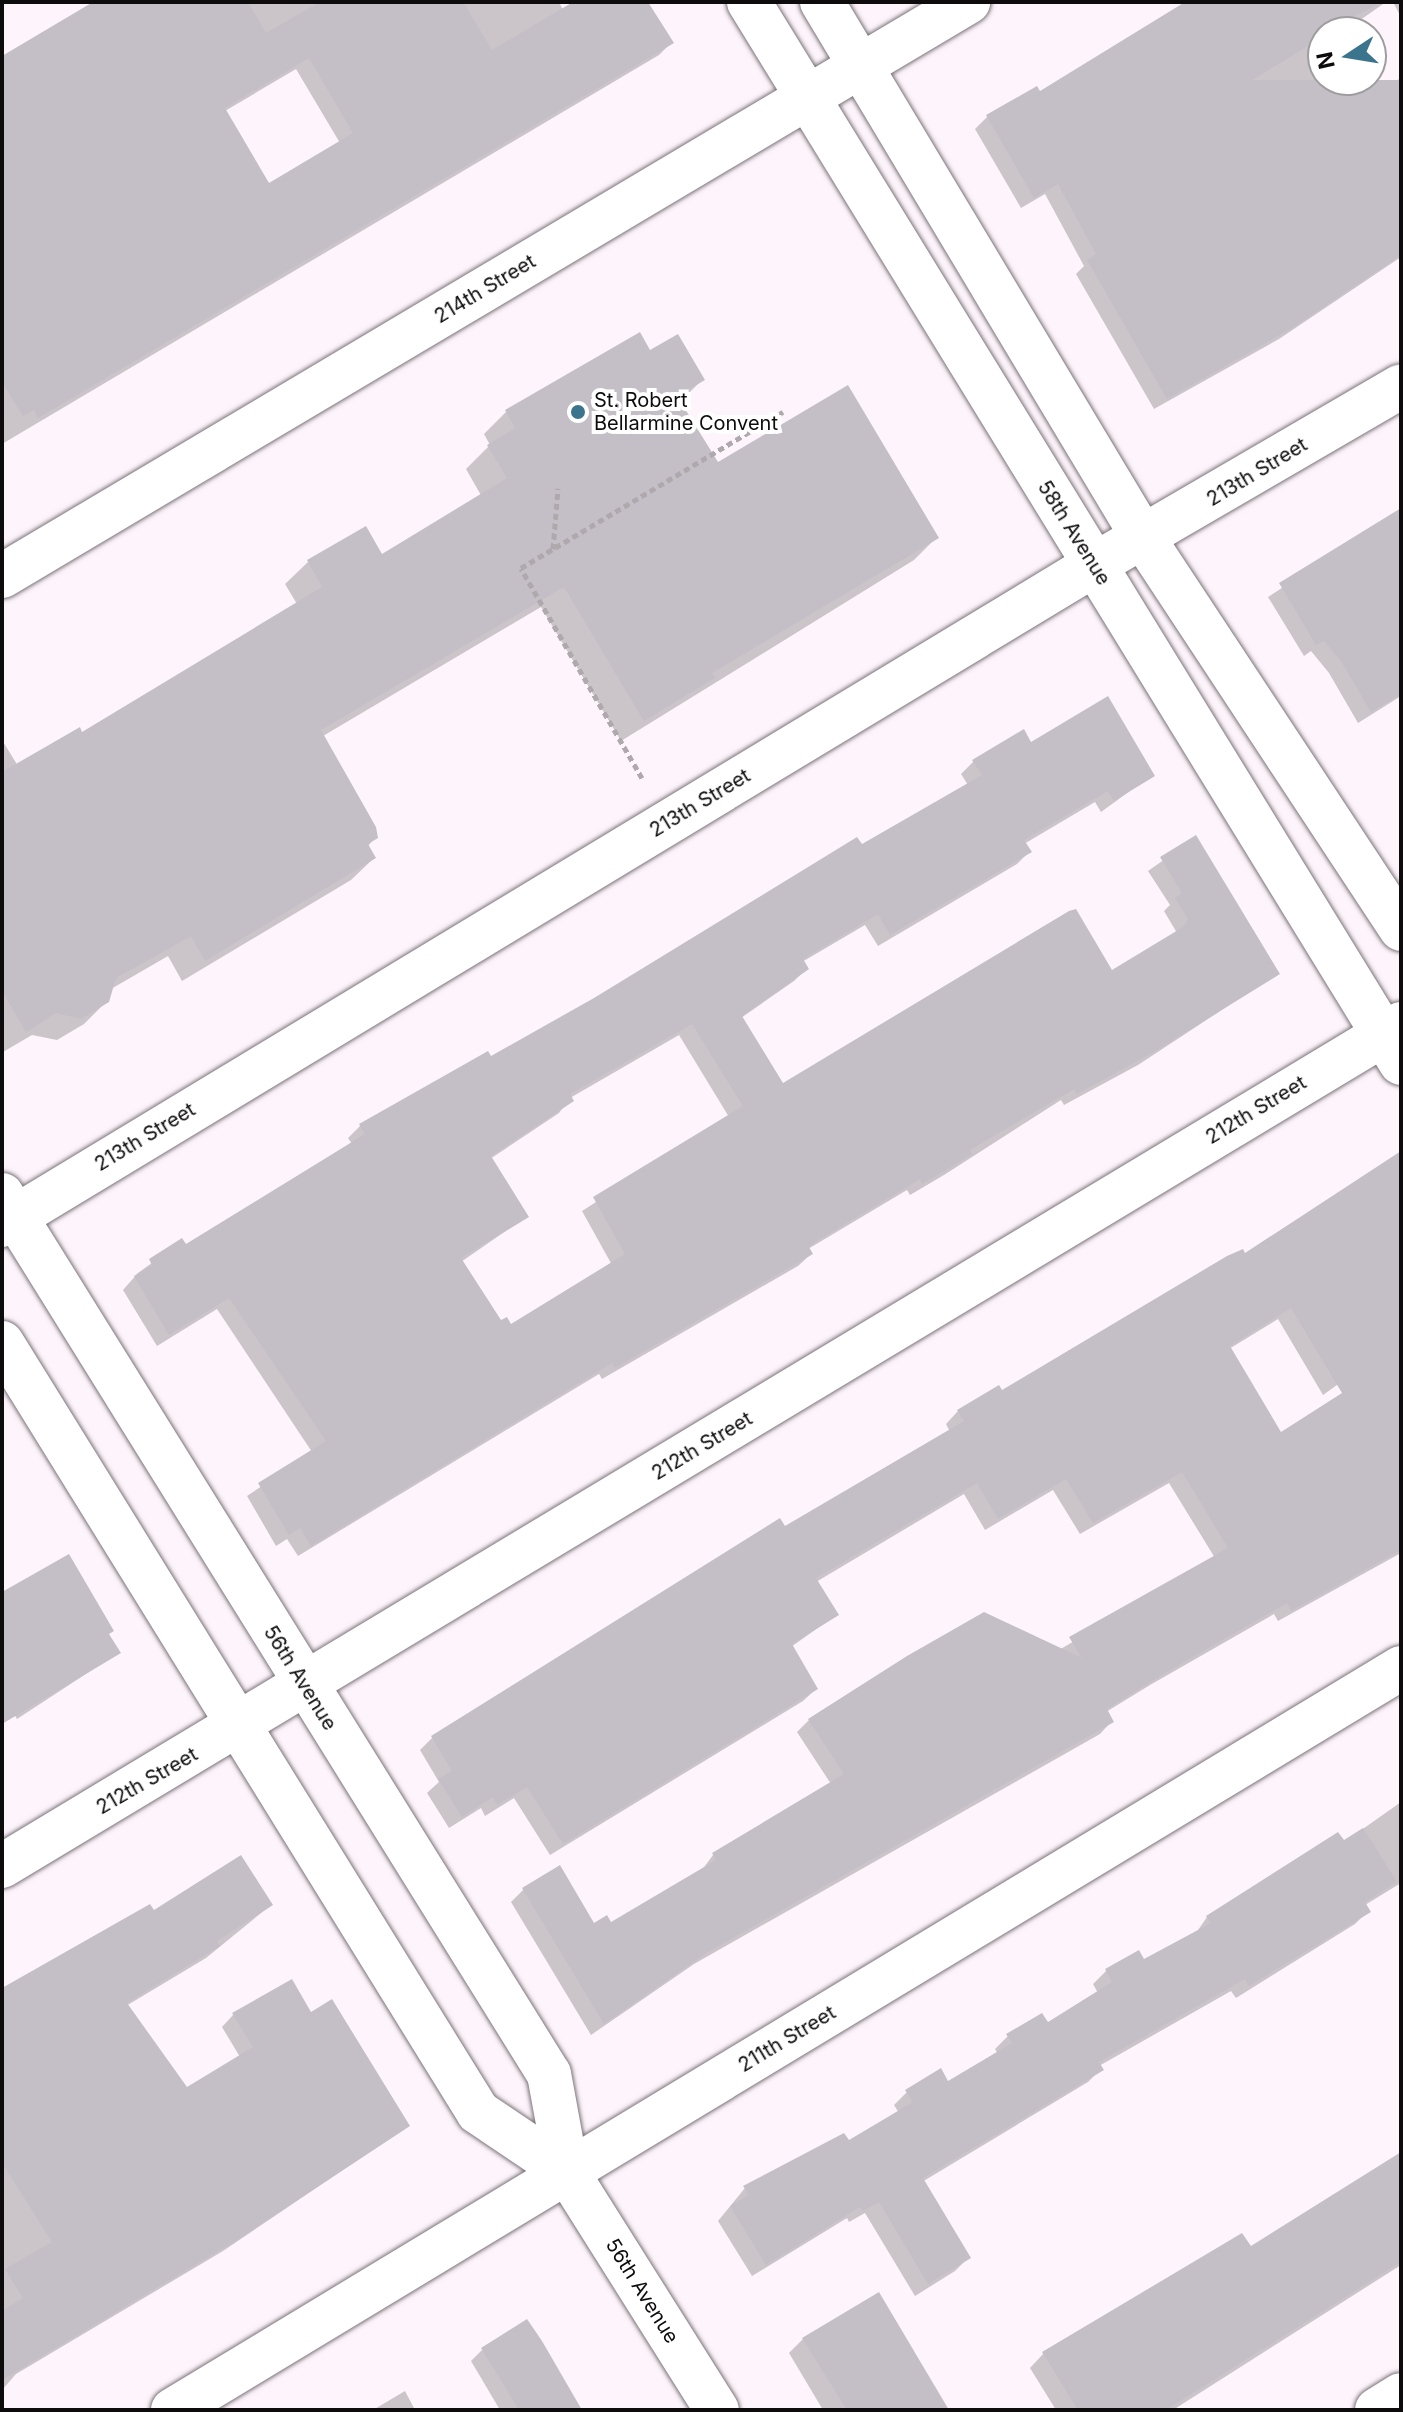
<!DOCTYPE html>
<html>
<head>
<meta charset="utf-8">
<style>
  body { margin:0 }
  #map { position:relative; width:1403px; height:2412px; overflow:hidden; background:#fef5fc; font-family:Inter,sans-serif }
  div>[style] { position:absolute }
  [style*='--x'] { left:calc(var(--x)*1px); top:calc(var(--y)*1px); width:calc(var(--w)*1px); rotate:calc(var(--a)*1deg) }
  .shadow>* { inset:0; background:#0003 }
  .building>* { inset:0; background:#c4bfc7 }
  .path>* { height:5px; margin-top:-2.5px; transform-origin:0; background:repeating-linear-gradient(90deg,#afa8ad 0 6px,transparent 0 10px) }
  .roads { filter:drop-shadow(0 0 2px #7b7379) drop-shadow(0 0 2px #7b7379) }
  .minor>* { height:44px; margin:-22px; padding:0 22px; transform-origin:22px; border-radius:22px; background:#fff }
  .tertiary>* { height:44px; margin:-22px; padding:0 22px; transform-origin:22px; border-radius:22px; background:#fff }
  .dots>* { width:22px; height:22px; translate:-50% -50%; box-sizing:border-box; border:4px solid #fff; border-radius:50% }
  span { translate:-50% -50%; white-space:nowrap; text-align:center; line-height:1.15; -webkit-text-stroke:8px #fff; paint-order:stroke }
  .street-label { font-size:20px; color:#0e0b0d }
  .poi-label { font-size:20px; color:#0e0b0d }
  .left { translate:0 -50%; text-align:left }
  .frame { position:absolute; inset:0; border:4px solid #0e0b0d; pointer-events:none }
  .north { position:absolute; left:1307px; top:16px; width:80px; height:80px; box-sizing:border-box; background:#fff; border:2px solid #9f9d9e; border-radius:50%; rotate:258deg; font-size:22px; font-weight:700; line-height:32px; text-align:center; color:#0e0b0d }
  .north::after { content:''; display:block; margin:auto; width:28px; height:36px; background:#3a748d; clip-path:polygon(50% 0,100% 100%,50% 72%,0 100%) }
</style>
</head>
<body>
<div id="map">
  <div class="shadow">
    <div style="clip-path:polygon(evenodd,98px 2px,559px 2px,563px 10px,576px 2px,646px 2px,671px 43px,659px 55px,2px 444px,2px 61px,98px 2px,296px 69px,340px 143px,269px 186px,225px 111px,296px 69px)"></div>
    <div style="clip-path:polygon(1187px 2px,1386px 2px,1343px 32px,1323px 32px,1323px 80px,1371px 79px,1378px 91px,1401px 78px,1401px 257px,1279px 339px,1154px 409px,1076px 274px,1084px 266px,1045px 194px,1021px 208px,975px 129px,987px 117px,1039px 94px)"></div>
    <div style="clip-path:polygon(1393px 2px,1401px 2px,1401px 17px)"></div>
    <div style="clip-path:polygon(649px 353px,703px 379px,680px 402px,718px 465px,936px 538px,914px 560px,621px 741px,541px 607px,323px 736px,376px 837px,367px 847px,374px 858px,351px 880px,182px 981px,168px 956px,111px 989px,107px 1001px,84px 1024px,57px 1040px,32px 1035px,3px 1052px,2px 740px,18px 766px,81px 734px,297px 604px,285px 584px,308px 562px,365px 529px,381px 557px,482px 497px,466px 469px,490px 445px,484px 434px,506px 412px)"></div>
    <div style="clip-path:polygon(1401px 510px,1401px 696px,1358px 723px,1329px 673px,1311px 651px,1304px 656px,1268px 597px)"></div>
    <div style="clip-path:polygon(evenodd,1031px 745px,1152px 775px,1101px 812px,1095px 802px,1024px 844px,1029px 852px,1017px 864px,878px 946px,865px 925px,802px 962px,806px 969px,794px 981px,741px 1018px,783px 1086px,1111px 973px,1177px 933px,1164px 911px,1170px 905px,1148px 871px,1195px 838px,1278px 973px,1138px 1065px,1064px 1105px,1061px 1100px,944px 1175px,910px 1195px,907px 1190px,808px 1249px,811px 1254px,798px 1266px,602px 1379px,599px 1374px,298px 1556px,287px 1539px,276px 1546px,247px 1496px,312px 1452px,217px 1309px,157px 1346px,123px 1290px,138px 1273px,182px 1241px,185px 1247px,352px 1144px,348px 1138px,360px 1126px,490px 1059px,968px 785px,961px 774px,974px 761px,1031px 745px,679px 1035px,729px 1117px,582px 1211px,612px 1265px,510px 1327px,501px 1323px,461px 1262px,526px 1217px,490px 1159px,559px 1113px,570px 1098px,679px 1035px)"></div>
    <div style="clip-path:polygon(1401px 1167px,1401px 1339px,1323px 1395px,1278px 1319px,1229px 1349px,1280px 1435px,1401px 1439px,1401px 1553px,1278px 1621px,1274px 1614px,1150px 1685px,1106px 1712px,1112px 1721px,1100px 1734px,694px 1964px,591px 2035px,511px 1902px,524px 1889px,593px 1926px,610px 1925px,702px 1870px,713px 1855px,831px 1784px,797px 1732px,809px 1720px,1059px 1650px,1215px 1558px,1169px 1483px,1080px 1534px,1053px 1490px,985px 1530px,964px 1494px,816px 1582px,836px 1615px,791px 1647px,816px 1689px,803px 1701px,550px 1855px,514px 1798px,485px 1816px,481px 1808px,449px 1828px,427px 1793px,439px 1782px,420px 1750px,432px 1738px,950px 1432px,946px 1424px,958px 1411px,1001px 1393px)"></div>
    <div style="clip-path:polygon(2px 1591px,107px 1635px,118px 1653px,17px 1719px,2px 1694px)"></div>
    <div style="clip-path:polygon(1401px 1802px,1401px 1883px,1365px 1905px,1368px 1911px,1355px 1924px,1236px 1998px,1231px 1991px,1099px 2066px,1101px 2069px,1088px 2082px,922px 2182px,968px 2258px,955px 2271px,915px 2296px,865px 2213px,849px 2222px,847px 2218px,752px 2276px,718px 2221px,745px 2188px,848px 2142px,899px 2113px,894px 2105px,907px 2092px,948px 2084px,998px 2054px,995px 2049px,1008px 2036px,1047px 2025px,1098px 1993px,1093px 1984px,1106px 1971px,1138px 1952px,1143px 1962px,1196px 1933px,1207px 1917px,1343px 1843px)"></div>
    <div style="clip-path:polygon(271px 1905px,206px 1958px,126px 2006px,186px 2090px,240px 2057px,222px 2027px,233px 2015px,310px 2014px,408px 2126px,223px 2251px,16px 2374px,2px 2390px,2px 1992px,154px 1913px)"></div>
    <div style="clip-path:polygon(1401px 2155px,1401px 2265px,1173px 2410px,1056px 2410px,1030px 2368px,1043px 2354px,1250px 2248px)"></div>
    <div style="clip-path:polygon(803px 2339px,932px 2410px,823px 2410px,789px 2353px)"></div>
    <div style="clip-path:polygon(482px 2350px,580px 2410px,500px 2410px,471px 2361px)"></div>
    <div style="clip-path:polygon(405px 2391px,415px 2410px,373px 2410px)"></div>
  </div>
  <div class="building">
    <div style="clip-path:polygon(evenodd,93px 2px,248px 2px,266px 33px,320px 2px,463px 2px,492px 50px,573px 2px,648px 2px,674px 43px,38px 418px,34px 410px,23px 416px,2px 382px,2px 56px,93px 2px,309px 58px,353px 133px,269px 183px,225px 108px,309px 58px)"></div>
    <div style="clip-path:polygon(1185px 2px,1382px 2px,1323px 32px,1323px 37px,1252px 80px,1401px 80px,1401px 255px,1294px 327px,1167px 399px,1087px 260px,1096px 254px,1058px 184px,1034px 198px,986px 115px,1037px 86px,1040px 91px)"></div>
    <div style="clip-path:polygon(640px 332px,650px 350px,678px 334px,705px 380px,677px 396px,718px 462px,848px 385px,939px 538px,712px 673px,715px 678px,644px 721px,564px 587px,321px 730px,376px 827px,378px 838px,368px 844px,376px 858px,205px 961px,191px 936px,116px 978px,109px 1002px,81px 1019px,56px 1013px,26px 1032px,2px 991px,2px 772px,80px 727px,82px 732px,322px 587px,307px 560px,366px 526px,382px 554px,507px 478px,487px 445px,515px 428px,505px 410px)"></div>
    <div style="clip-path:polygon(1401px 508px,1401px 694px,1371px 712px,1341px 661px,1324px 641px,1316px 645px,1279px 583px)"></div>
    <div style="clip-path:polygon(evenodd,1108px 696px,1155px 776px,1114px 801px,1108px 791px,1024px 840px,1032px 852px,890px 935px,878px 914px,803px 959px,809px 969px,742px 1016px,783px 1083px,1069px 911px,1076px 909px,1112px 970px,1183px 927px,1188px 919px,1175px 898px,1182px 893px,1160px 857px,1196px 835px,1280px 974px,1152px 1053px,1077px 1094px,1074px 1089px,970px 1150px,972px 1154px,958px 1163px,922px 1184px,920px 1179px,817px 1241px,809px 1247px,813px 1254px,615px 1368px,612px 1363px,311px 1546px,300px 1528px,289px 1535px,258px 1483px,326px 1441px,229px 1298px,169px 1335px,134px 1276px,152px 1265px,149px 1259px,182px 1238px,186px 1244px,365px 1134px,359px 1124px,488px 1051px,491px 1056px,594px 998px,857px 837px,862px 844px,982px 775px,972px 760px,1024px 729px,1031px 742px,1108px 696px,692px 1024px,743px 1106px,593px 1197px,625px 1254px,511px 1324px,507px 1317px,501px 1320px,461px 1258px,529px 1217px,491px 1156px,574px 1101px,570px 1094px,692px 1024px)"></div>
    <div style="clip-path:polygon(evenodd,1401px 1151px,1401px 1550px,1291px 1611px,1287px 1603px,1165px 1673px,1107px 1709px,1114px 1722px,708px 1952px,604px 2024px,522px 1888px,560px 1865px,594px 1923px,607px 1915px,611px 1922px,716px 1860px,712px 1853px,844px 1774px,808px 1719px,907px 1656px,984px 1612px,1082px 1658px,1069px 1637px,1228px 1548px,1182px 1472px,1093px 1523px,1066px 1479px,998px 1519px,977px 1483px,816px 1578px,839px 1615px,792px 1644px,818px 1689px,563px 1844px,527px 1787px,497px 1805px,493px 1797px,462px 1817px,438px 1779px,452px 1771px,431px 1736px,780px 1518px,785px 1526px,964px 1421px,957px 1410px,999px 1385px,1002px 1390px,1227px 1256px,1243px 1249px,1245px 1253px,1401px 1151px,1291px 1308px,1342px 1393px,1281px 1432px,1230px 1346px,1291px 1308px)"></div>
    <div style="clip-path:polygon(69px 1554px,114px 1631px,109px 1634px,121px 1653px,2px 1724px,2px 1592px)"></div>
    <div style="clip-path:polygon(1363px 1828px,1397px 1882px,1365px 1902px,1371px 1912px,1249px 1986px,1245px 1979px,1099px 2062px,1104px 2070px,923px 2178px,971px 2258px,928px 2284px,879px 2202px,863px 2211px,860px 2207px,766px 2265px,730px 2206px,749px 2195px,743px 2186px,844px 2133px,849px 2140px,913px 2102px,905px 2090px,941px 2068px,948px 2081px,1012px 2043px,1006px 2034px,1042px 2013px,1048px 2022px,1112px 1982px,1105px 1969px,1139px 1950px,1144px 1959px,1211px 1923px,1206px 1916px,1338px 1832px,1344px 1840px)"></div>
    <div style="clip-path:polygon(241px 1855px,273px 1905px,217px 1941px,220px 1946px,127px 2003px,187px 2087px,253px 2047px,232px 2013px,292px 1979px,311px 2012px,332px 1999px,410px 2126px,237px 2240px,2px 2380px,2px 2311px,23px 2298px,5px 2269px,52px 2242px,2px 2163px,2px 1988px,150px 1904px,154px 1910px)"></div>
    <div style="clip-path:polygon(1401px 2152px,1401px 2262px,1166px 2410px,1078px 2410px,1042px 2352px,1242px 2233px,1251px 2246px)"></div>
    <div style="clip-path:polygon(879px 2292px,949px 2410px,847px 2410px,802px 2338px)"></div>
    <div style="clip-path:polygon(527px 2319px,542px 2341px,582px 2410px,519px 2410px,481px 2348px)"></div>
  </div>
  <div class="path">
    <div style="--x:553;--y:549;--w:61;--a:-85.3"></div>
    <div style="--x:642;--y:778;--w:242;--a:-120"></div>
    <div style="--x:521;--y:568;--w:305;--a:-30.8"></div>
  </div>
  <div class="roads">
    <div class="minor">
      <div style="--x:749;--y:2;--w:1245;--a:58.43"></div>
      <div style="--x:822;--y:2;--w:626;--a:59.05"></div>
      <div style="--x:1144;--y:539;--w:467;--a:56.6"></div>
      <div style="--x:2;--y:576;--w:1124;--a:-30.72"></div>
      <div style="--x:2;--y:1225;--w:1276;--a:-31.15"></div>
      <div style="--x:1094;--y:565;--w:355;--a:-30.2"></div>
      <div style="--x:2;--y:1866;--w:1633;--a:-31.04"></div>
      <div style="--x:173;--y:2410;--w:1435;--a:-31.14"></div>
      <div style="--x:1377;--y:2410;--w:28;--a:-32"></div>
    </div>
    <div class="tertiary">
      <div style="--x:2;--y:1195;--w:1035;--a:58.11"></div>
      <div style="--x:549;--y:2074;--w:100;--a:79.6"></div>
      <div style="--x:567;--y:2172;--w:281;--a:57.8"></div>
      <div style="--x:2;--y:1343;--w:904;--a:58.24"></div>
      <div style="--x:478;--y:2112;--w:107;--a:34"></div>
    </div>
  </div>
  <div class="dots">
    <div style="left:578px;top:412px;background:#3a748d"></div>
  </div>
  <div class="street-label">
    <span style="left:485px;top:289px;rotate:-31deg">214th Street</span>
    <span style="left:1257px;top:472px;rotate:-31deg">213th Street</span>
    <span style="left:1074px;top:533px;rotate:58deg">58th Avenue</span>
    <span style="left:700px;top:803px;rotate:-31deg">213th Street</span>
    <span style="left:1256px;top:1110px;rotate:-31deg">212th Street</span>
    <span style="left:145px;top:1137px;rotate:-31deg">213th Street</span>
    <span style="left:702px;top:1446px;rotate:-31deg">212th Street</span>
    <span style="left:300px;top:1678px;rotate:58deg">56th Avenue</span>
    <span style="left:147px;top:1781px;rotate:-30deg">212th Street</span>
    <span style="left:787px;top:2039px;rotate:-31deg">211th Street</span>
    <span style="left:642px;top:2291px;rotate:58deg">56th Avenue</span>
  </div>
  <div class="poi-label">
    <span class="left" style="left:594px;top:412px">St. Robert<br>Bellarmine Convent</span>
  </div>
  <div class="frame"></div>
  <div class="north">N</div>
</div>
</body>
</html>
